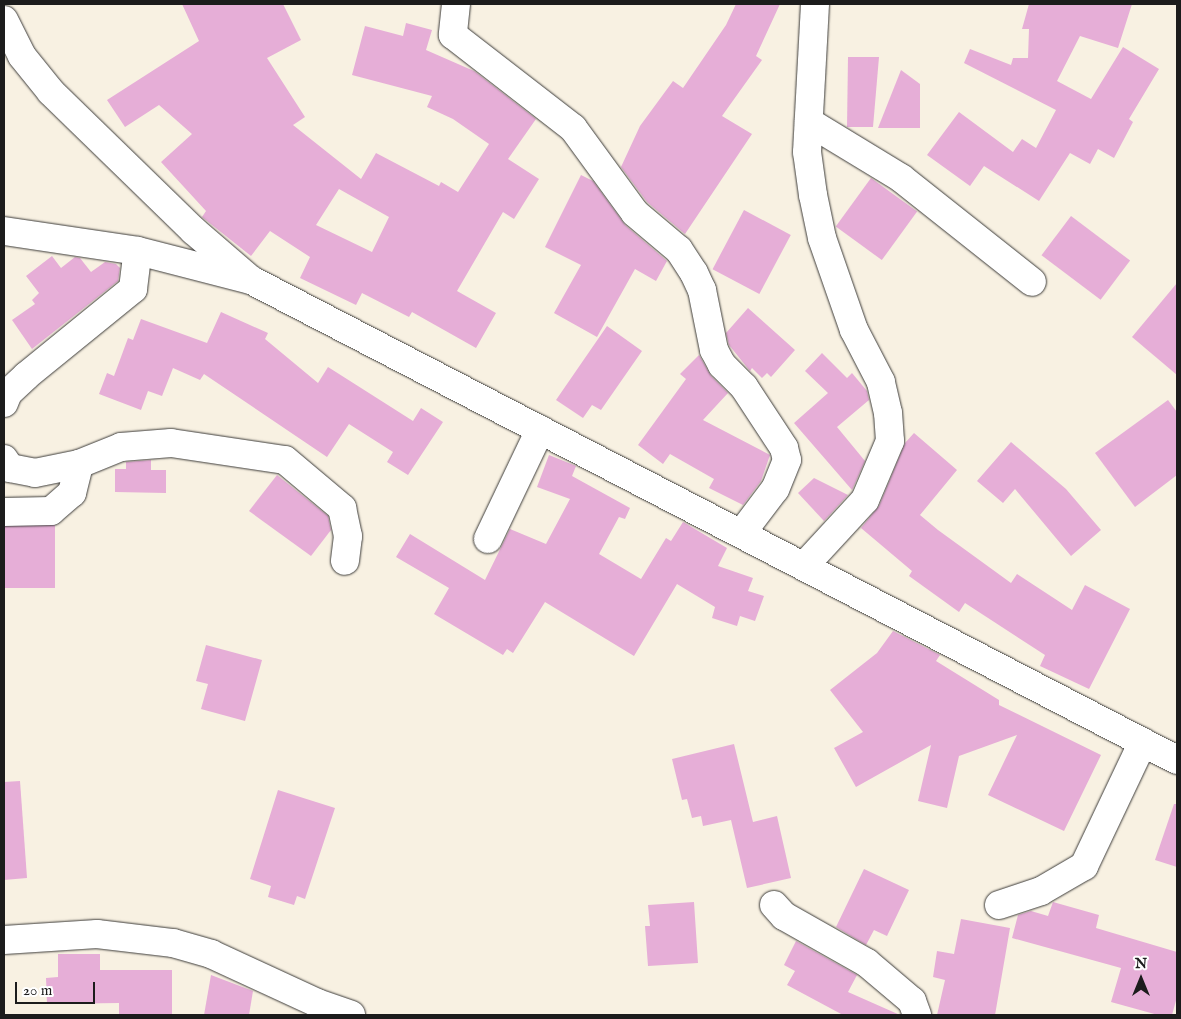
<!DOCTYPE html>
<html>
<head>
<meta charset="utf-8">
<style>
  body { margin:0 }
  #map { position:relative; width:1181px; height:1019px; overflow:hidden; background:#f8f1e2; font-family:"IM FELL English",serif }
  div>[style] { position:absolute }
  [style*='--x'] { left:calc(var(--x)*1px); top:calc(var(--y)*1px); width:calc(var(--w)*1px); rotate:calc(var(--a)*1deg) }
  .building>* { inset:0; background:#e6aed7; transform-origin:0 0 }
  .roads { filter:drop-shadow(0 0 1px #3d3c3a) drop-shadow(0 0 1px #3d3c3a) }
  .street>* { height:28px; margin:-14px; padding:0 14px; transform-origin:14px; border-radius:14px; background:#fff }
  .secondary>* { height:28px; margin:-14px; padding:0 14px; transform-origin:14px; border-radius:14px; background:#fff }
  span { translate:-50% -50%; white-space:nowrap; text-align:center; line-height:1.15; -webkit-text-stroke:4px #fff; paint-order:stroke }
  .frame { position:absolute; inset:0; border:5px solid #1c1c1c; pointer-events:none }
  .north { position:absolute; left:1116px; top:954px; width:50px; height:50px; -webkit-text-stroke:4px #fff; paint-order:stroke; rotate:0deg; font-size:14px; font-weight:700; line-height:20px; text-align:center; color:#1c1c1c }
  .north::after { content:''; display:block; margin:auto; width:18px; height:22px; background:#1c1c1c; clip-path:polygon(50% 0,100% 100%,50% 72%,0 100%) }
  .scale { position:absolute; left:15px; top:982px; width:80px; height:22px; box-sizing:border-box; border:2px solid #1c1c1c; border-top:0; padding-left:6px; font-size:15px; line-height:18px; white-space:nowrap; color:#1c1c1c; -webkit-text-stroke:4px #fff; paint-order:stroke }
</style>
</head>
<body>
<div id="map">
  <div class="building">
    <div style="clip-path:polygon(evenodd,182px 4px,283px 4px,301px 40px,267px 58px,305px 117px,293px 125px,361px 179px,376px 153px,439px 186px,441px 182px,458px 192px,489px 144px,453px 119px,427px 107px,432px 96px,352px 75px,365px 26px,403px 36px,406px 23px,432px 30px,426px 50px,474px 71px,536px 119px,508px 159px,539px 179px,514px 219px,503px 212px,457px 291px,496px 313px,476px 348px,412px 312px,409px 317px,362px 293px,356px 305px,300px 278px,310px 257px,270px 231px,251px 256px,202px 217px,206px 211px,161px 162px,192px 134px,159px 105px,125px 127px,107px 100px,199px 41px,182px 4px,339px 189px,389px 217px,372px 252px,316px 225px,339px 189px)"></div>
    <div style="clip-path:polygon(736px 4px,780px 4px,756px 56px,762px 60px,722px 116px,752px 134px,685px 234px,647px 202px,621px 167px,640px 126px,673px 81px,683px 88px,726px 25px)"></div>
    <div style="clip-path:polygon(1029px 4px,1132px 4px,1118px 48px,1080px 36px,1057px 81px,1091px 99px,1123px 47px,1159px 69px,1129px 119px,1133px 122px,1114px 158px,1098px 149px,1090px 164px,1070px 153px,1039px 201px,984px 166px,970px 186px,927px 155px,959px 112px,1013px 152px,1022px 139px,1036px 148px,1056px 110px,964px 63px,970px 49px,1011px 65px,1013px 58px,1028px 58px,1029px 29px,1022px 29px)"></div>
    <div style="clip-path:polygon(848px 57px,879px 57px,873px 127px,847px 127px)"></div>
    <div style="clip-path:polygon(901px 70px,920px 84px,920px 128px,878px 128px)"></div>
    <div style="clip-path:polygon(581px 175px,593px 181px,625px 225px,667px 261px,656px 281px,635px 269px,597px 337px,554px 313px,581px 265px,545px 247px)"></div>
    <div style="left:871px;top:178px;width:57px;height:60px;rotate:36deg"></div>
    <div style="left:744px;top:210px;width:53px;height:67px;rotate:28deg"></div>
    <div style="left:1071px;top:216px;width:74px;height:49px;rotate:37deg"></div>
    <div style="clip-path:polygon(52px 256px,61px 268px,75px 257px,80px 258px,91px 272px,105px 262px,116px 264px,120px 268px,118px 281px,32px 349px,12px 320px,35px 304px,32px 300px,39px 293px,26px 276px)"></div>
    <div style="clip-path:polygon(1177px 283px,1177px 375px,1132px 337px)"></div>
    <div style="clip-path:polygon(748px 308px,795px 350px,771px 377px,767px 373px,762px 378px,752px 368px,750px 371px,729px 345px,726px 333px)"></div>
    <div style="clip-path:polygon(221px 312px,268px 333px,265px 339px,318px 383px,328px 367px,413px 421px,421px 408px,443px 422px,408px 475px,387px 462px,393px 452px,349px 424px,327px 457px,204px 374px,200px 380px,173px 368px,162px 396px,148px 391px,141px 410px,99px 394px,107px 373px,114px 376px,128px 338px,133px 340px,141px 319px,207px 343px)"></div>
    <div style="clip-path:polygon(607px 326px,642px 351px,601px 410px,592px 405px,583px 418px,556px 400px)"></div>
    <div style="clip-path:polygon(822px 353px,847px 378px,852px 373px,867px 391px,869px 400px,837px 427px,865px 461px,852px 490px,794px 423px,828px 393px,805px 371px)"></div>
    <div style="clip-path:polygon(699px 355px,711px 376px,728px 393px,703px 420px,770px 455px,761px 481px,743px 505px,709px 488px,714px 479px,670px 454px,663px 464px,638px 445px,686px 379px,680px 374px)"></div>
    <div style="clip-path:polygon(1168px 400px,1177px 412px,1177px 475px,1135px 507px,1095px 453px)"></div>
    <div style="clip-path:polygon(914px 433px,957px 470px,920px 515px,938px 530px,1011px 583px,1017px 574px,1072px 610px,1085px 585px,1130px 609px,1089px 689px,1040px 666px,1045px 655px,965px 603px,959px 612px,909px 576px,912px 571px,861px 528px,879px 506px,905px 443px)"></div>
    <div style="clip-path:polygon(1011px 442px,1066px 489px,1101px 530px,1071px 556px,1015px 489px,1003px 503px,977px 481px)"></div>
    <div style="clip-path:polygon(549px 455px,576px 466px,572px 476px,630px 508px,625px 519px,619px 517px,599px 554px,641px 579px,666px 538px,671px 541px,683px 522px,727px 548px,718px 566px,753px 578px,748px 591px,764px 596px,755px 621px,740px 616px,737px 626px,712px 618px,715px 607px,677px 584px,634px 656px,545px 602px,513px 653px,507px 649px,503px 655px,434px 614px,449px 588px,396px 557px,410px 534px,485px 580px,510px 529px,546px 544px,570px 499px,537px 487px)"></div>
    <div style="clip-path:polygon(151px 460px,151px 470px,166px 470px,166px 493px,115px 492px,115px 469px,126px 469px,126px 462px)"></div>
    <div style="clip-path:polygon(277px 475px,328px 516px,331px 530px,311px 556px,249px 511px)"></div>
    <div style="clip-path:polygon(814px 478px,848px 495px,824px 521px,798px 493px)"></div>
    <div style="left:55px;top:525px;width:63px;height:51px;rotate:90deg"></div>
    <div style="clip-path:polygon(893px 631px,940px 655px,936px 661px,999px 700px,999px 705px,1101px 755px,1064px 831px,988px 795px,1017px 735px,959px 756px,947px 808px,918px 801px,931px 745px,856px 787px,834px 748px,863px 732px,830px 690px,877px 653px)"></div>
    <div style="clip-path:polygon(206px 645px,262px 660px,245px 721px,201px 709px,208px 684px,196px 681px)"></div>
    <div style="clip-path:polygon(734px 744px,753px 822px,777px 816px,791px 878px,747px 888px,731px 820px,703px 826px,701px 816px,692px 818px,687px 799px,682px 800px,672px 759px)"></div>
    <div style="clip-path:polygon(20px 781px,27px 878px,4px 880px,4px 782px)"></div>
    <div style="clip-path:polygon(278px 790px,335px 808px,305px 899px,297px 896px,294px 905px,268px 897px,271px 886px,250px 879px)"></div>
    <div style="clip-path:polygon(1174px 804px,1177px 804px,1177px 867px,1155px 860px)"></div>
    <div style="clip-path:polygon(864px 869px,909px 890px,887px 936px,874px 930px,866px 945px,836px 927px)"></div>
    <div style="clip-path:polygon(694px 902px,698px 963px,648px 966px,645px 926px,650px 926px,648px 905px)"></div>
    <div style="clip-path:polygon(1053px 902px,1099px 915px,1096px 928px,1177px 952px,1177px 997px,1172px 1015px,1158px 1015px,1111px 1002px,1121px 968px,1012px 938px,1018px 915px,1031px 911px,1048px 916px)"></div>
    <div style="clip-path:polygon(961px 919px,1010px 928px,995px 1015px,937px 1015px,945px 980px,933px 977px,937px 951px,954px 954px)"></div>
    <div style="clip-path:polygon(796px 941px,857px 975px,848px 992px,900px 1015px,843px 1015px,787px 985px,795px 971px,784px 965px)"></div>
    <div style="clip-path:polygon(58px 954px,100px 954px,100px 970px,172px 970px,172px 1015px,119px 1015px,119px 1003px,47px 1004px,46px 978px,58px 977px)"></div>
    <div style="clip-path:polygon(211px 975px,253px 991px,249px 1015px,204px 1015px)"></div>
  </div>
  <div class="roads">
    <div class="street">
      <div style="--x:456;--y:4;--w:31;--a:96"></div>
      <div style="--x:453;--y:35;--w:152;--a:37.8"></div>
      <div style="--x:573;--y:128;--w:105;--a:53.9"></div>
      <div style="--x:635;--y:213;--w:57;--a:40.1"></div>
      <div style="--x:679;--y:250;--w:27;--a:57"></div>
      <div style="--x:694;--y:273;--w:19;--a:65"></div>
      <div style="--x:702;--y:290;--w:61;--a:78.7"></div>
      <div style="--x:714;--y:350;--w:17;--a:62"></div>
      <div style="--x:722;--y:365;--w:31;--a:45"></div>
      <div style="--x:744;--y:387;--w:73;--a:56.7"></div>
      <div style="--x:784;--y:448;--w:12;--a:76"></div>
      <div style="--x:787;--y:460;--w:31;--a:112"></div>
      <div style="--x:775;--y:489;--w:56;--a:127.1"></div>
      <div style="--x:4;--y:20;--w:40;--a:63.4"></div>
      <div style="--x:22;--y:56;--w:46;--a:51.1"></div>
      <div style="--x:51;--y:92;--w:199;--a:44.2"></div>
      <div style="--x:194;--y:231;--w:75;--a:40.7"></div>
      <div style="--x:809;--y:122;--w:108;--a:31.3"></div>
      <div style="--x:901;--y:178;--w:167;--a:38.4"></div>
      <div style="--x:4;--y:403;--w:11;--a:-68"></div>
      <div style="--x:8;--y:393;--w:25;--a:-43"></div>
      <div style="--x:26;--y:376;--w:138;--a:-39.1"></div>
      <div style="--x:133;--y:289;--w:38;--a:-83"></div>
      <div style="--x:4;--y:459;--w:11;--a:56"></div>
      <div style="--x:10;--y:468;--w:25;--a:11"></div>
      <div style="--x:35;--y:473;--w:45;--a:-11.6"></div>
      <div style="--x:79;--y:464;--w:45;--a:-22"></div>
      <div style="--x:121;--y:447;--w:50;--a:-4.6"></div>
      <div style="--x:171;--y:443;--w:115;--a:8.5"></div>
      <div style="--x:285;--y:460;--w:75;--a:40.1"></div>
      <div style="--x:342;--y:508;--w:29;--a:78"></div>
      <div style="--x:348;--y:536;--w:25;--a:97"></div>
      <div style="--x:4;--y:512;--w:47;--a:-1.2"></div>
      <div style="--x:51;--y:511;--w:28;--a:-41"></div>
      <div style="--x:72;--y:493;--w:30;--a:-76"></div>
      <div style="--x:488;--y:539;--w:121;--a:-64.5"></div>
      <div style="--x:805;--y:565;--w:88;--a:-47.3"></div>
      <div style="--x:865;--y:500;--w:64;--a:-67"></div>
      <div style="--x:890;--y:441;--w:28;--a:-94"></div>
      <div style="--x:888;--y:413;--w:32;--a:-103"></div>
      <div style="--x:881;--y:382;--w:59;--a:-117.4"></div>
      <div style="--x:854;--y:330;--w:97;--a:-109.2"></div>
      <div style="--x:822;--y:238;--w:44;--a:-101.8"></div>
      <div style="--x:813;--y:195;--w:43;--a:-97.9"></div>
      <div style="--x:807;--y:152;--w:148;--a:-86.9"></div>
      <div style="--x:774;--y:905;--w:15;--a:48"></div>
      <div style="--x:784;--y:916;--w:95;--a:29.5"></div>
      <div style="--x:867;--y:963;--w:59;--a:40.2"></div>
      <div style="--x:912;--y:1001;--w:15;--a:70"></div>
      <div style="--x:999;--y:905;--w:44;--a:-18.4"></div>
      <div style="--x:1041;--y:891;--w:50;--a:-30.2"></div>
      <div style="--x:1084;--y:866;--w:137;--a:-64.6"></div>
      <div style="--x:4;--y:940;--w:93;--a:-3.7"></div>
      <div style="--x:97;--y:934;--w:77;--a:6.8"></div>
      <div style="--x:173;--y:943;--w:40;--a:16"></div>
      <div style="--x:211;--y:954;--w:117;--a:24.8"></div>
      <div style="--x:317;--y:1003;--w:36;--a:19"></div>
    </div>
    <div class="secondary">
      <div style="--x:4;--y:231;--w:135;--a:8.5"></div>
      <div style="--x:138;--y:251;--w:117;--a:14.4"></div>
      <div style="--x:251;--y:280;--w:1043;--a:27.4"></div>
    </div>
  </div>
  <div class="frame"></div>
  <div class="north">N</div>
  <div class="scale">20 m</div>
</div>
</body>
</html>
